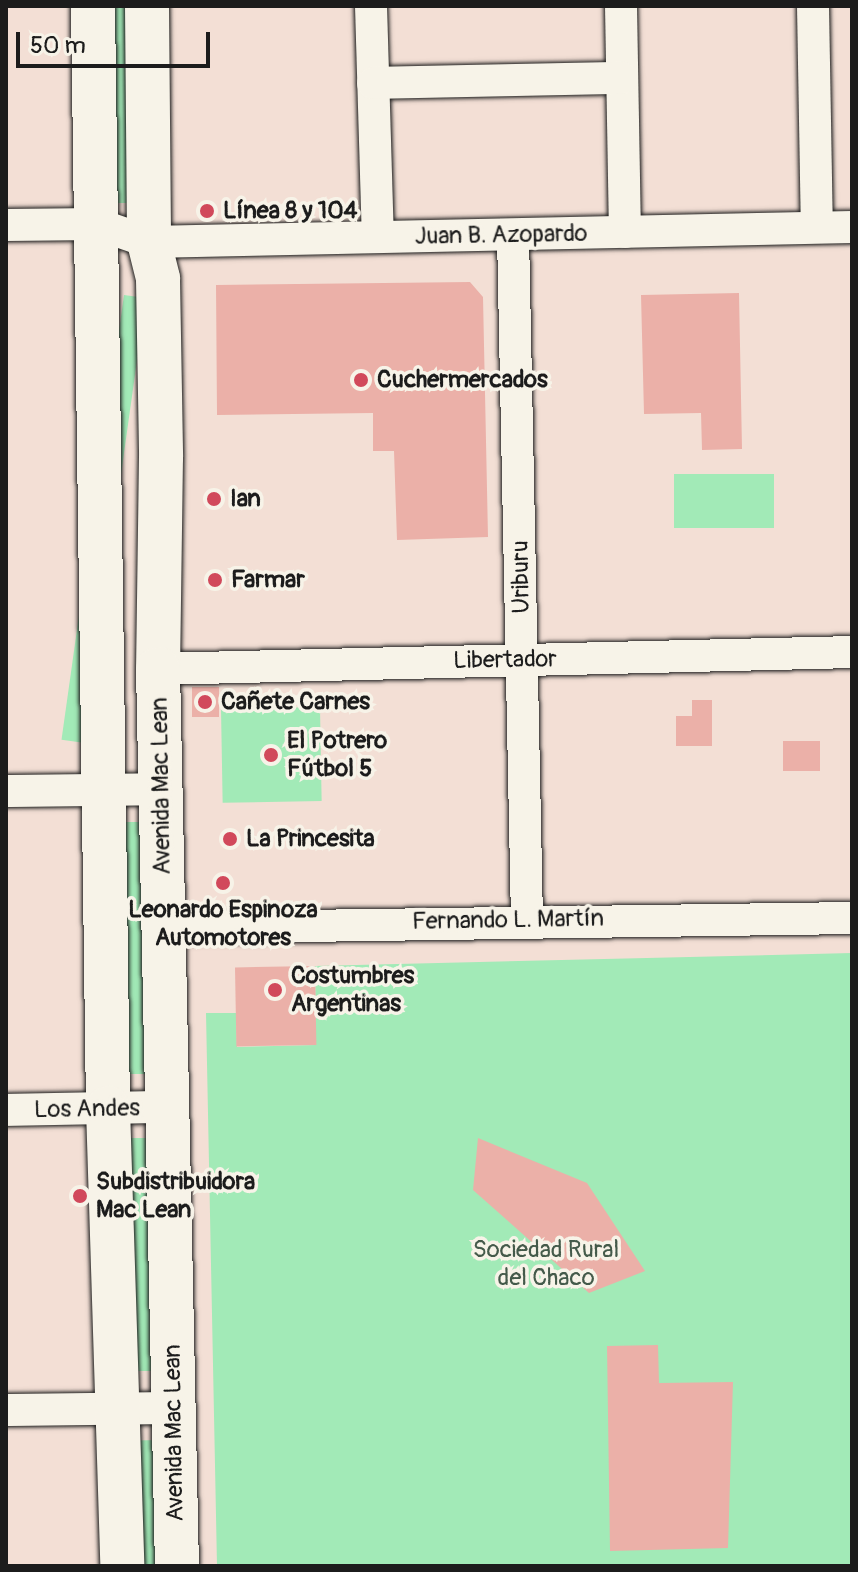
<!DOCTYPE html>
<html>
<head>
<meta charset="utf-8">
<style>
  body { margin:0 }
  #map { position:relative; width:858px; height:1572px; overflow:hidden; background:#f3dfd5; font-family:Pangolin,sans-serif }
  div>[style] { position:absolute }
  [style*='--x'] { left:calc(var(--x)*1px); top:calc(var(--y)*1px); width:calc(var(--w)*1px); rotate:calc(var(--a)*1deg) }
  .green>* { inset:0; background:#a2eab7; transform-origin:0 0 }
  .building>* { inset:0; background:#ebb0a8; transform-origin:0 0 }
  .roads { filter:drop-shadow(0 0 2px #1c1c1c) drop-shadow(0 0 2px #1c1c1c) }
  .minor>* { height:32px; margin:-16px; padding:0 16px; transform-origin:16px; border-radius:16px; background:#f7f3e8 }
  .secondary>* { height:44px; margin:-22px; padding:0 22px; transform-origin:22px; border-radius:22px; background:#f7f3e8 }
  .dots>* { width:22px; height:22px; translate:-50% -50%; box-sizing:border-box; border:4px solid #f7f3e8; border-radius:50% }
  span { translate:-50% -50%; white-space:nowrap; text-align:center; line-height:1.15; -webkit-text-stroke:7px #f7f3e8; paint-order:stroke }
  .poi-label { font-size:24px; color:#1c1c1c; font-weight:700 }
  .left { translate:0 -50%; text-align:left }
  .street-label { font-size:24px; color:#1c1c1c }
  .park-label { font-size:24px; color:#445a4a }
  .frame { position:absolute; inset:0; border:8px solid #1c1c1c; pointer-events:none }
  .scale { position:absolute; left:16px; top:32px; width:194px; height:36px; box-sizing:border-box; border:4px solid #1c1c1c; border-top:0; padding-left:10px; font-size:24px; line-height:28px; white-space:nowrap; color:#1c1c1c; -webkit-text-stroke:6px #f7f3e8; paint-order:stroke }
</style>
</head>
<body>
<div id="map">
  <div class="green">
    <div style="left:110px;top:6px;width:23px;height:197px"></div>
    <div style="left:124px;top:295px;width:22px;height:449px;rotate:8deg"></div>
    <div style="left:674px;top:474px;width:100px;height:54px"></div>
    <div style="left:320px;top:707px;width:94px;height:99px;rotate:89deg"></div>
    <div style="left:122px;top:822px;width:26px;height:252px"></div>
    <div style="clip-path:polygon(852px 953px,852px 1566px,217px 1566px,206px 1013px,236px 1013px,237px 1047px,316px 1045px,315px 966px)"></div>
    <div style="left:129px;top:1138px;width:26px;height:233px"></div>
    <div style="left:162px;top:1440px;width:126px;height:28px;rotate:89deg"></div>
  </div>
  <div class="building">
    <div style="clip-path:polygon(470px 282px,483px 297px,488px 537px,397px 540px,394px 451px,373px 451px,373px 413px,217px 415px,216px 285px)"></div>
    <div style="clip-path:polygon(739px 293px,742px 449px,702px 450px,701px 413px,644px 414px,641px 295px)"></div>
    <div style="left:192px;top:687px;width:27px;height:30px"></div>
    <div style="clip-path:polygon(692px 700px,712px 700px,712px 746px,676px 746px,676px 716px,692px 716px)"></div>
    <div style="left:820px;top:741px;width:30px;height:37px;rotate:90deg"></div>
    <div style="left:315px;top:966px;width:79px;height:80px;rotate:89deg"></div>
    <div style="clip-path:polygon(478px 1138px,587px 1183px,645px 1271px,589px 1293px,473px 1190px)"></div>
    <div style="clip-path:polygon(658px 1345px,659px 1383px,733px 1382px,728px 1548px,610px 1551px,607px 1346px)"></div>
  </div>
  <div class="roads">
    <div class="minor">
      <div style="--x:371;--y:6;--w:231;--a:88.3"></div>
      <div style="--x:621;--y:6;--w:226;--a:89"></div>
      <div style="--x:813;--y:6;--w:220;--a:89"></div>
      <div style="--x:373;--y:83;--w:249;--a:-1.2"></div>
      <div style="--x:6;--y:225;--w:91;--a:-0.6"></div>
      <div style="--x:97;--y:224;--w:55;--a:19.1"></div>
      <div style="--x:149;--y:242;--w:703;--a:-1.22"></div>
      <div style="--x:513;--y:235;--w:684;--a:88.83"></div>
      <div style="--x:158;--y:669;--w:694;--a:-1.4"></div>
      <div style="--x:6;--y:791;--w:155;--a:-0.7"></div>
      <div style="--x:164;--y:928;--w:688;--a:-0.83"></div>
      <div style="--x:6;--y:1110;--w:161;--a:-1.1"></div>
      <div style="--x:6;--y:1410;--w:168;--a:-0.7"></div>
    </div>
    <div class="secondary">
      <div style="--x:93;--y:6;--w:1102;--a:89.22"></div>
      <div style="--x:108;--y:1108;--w:458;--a:88.2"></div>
      <div style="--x:147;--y:6;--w:236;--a:89.5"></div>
      <div style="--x:149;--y:242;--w:38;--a:76"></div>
      <div style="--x:158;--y:279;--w:178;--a:89"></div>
      <div style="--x:161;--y:457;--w:212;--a:90.8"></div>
      <div style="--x:158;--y:669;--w:897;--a:88.79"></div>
    </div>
  </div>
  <div class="dots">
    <div style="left:207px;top:211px;background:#d1495b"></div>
    <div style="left:361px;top:380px;background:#d1495b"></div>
    <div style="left:214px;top:499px;background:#d1495b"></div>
    <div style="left:215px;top:580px;background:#d1495b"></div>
    <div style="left:205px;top:702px;background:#d1495b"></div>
    <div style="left:271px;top:755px;background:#d1495b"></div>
    <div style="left:230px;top:839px;background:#d1495b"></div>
    <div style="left:223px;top:883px;background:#d1495b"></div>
    <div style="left:275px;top:990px;background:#d1495b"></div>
    <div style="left:80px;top:1196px;background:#d1495b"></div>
  </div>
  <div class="poi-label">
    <span class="left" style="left:223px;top:211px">Línea 8 y 104</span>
    <span class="left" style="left:377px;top:380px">Cuchermercados</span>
    <span class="left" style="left:230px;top:499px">Ian</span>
    <span class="left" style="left:231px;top:580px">Farmar</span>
    <span class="left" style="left:221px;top:702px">Cañete Carnes</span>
    <span class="left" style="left:287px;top:755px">El Potrero<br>Fútbol 5</span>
    <span class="left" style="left:246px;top:839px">La Princesita</span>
    <span style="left:223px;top:924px">Leonardo Espinoza<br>Automotores</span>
    <span class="left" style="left:291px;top:990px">Costumbres<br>Argentinas</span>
    <span class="left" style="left:96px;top:1196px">Subdistribuidora<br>Mac Lean</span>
  </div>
  <div class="street-label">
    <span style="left:501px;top:235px;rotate:-1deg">Juan B. Azopardo</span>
    <span style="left:521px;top:577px;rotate:-91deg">Uriburu</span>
    <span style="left:505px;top:660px;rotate:-1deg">Libertador</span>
    <span style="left:161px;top:786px;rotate:-91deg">Avenida Mac Lean</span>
    <span style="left:508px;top:920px;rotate:-1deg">Fernando L. Martín</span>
    <span style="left:87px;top:1109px;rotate:-1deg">Los Andes</span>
    <span style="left:174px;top:1433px;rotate:-91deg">Avenida Mac Lean</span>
  </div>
  <div class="park-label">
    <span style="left:546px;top:1264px">Sociedad Rural<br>del Chaco</span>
  </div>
  <div class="frame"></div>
  <div class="scale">50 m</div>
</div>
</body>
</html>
